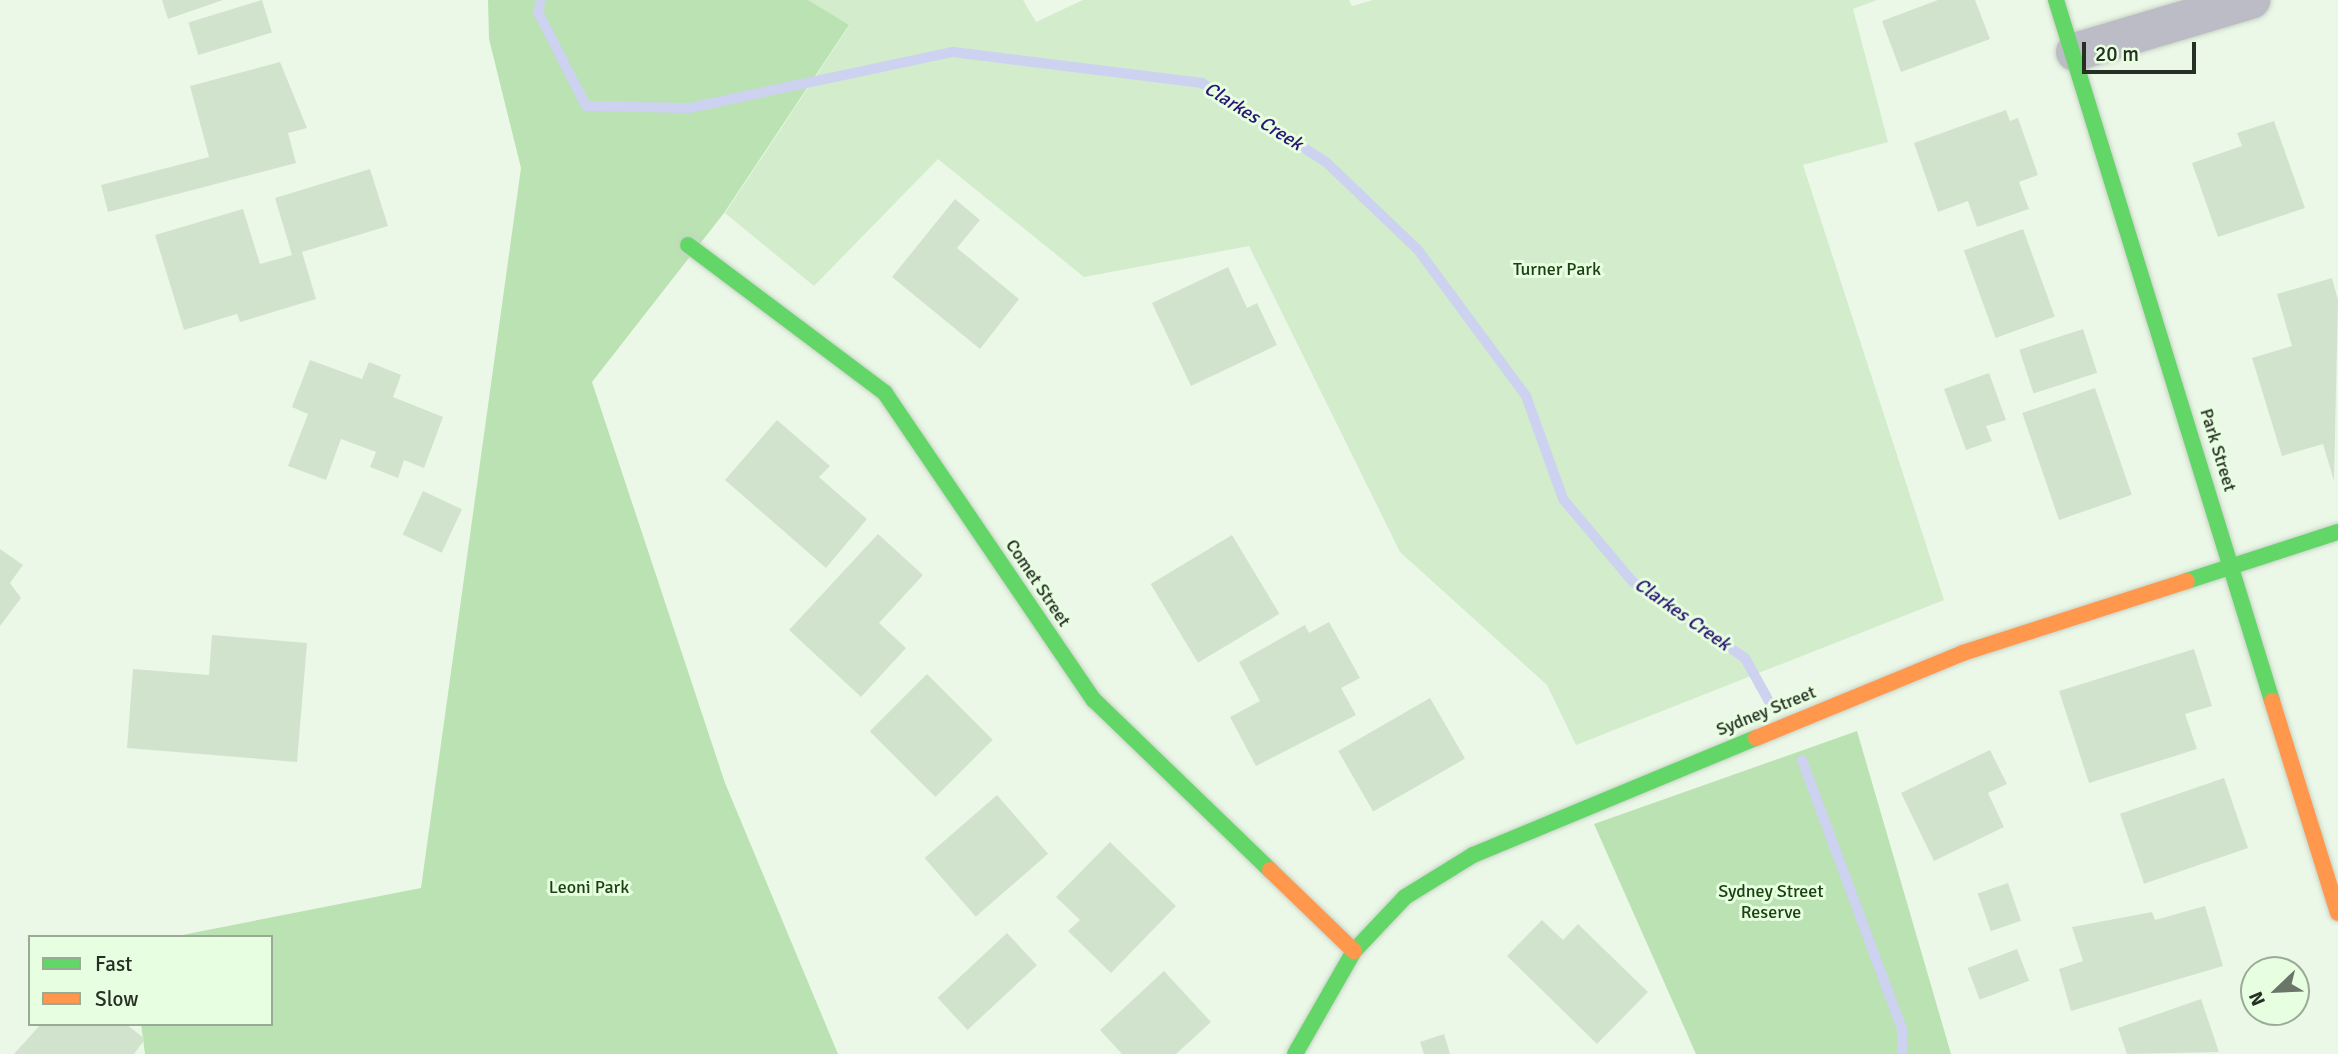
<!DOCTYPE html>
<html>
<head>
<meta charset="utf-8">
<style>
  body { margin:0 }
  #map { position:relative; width:2338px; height:1054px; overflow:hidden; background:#ebf8e7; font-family:Signika,sans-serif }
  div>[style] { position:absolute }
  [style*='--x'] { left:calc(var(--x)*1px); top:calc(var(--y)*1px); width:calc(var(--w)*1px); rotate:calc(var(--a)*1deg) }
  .green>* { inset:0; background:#d2eccc }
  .forest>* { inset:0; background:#bbe2b2 }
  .stream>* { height:10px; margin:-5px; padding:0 5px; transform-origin:5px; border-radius:5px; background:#ccd2f0 }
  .building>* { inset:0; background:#d1e3cd; transform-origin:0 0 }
  .roads { filter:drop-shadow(0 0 2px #c8d2c6) drop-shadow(0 0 2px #c8d2c6) }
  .street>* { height:38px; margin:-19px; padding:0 19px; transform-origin:19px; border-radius:19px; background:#bbbcc5 }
  .fast>* { height:16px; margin:-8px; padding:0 8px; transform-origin:8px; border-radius:8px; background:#63d668 }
  .slow>* { height:16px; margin:-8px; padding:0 8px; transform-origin:8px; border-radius:8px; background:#ff974d }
  span { translate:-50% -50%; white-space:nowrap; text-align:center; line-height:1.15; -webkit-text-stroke:6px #e7fee1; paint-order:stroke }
  .park-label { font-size:18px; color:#1a4211 }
  .street-label { font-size:18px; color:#262f24 }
  .water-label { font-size:19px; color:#281472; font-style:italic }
  .legend { position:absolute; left:28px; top:935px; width:245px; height:91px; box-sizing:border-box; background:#e7fee1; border:2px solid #9aab95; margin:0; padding:9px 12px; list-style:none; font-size:21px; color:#262f24 }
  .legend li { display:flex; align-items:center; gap:14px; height:35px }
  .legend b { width:35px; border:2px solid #9aab95 }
  .north { position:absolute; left:2240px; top:956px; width:70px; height:70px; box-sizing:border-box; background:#e7fee1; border:2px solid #9aab95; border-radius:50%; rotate:247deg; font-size:19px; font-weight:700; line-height:28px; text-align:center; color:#262f24 }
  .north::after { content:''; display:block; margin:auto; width:24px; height:32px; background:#6b7568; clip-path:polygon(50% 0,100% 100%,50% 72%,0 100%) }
  .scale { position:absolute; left:2082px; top:42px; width:114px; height:32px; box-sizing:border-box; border:4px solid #262f24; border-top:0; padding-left:9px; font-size:21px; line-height:24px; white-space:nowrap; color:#262f24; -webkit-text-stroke:5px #e7fee1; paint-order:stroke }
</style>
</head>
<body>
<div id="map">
  <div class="green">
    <div style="clip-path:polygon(808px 0,1023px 0,1036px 22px,1083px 0,1349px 0,1352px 6px,1373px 0,1877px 0,1853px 9px,1888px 142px,1803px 165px,1944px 600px,1576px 745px,1547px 685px,1400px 552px,1249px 246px,1084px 277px,938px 159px,814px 286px,725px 213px,849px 26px)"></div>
  </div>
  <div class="forest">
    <div style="clip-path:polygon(488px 0,808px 0,849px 25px,724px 213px,592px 382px,725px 783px,838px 1054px,145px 1054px,141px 1024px,271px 1024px,271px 937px,172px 937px,421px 888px,521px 168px,489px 39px)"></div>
    <div style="clip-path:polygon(1857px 731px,1951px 1054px,1696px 1054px,1594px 824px)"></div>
  </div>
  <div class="stream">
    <div style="--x:541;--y:0;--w:12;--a:104"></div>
    <div style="--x:538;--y:12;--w:106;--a:62.9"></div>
    <div style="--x:586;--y:106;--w:103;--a:1.1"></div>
    <div style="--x:689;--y:108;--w:270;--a:-12"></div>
    <div style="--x:953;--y:52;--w:251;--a:7.1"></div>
    <div style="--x:1202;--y:83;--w:147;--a:32.5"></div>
    <div style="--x:1326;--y:162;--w:127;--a:43.7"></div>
    <div style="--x:1418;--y:250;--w:182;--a:53.5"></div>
    <div style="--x:1526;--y:396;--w:109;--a:70.2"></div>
    <div style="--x:1563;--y:499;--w:109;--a:49.9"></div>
    <div style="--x:1633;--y:582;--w:135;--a:34.2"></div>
    <div style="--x:1745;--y:658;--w:54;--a:61"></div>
    <div style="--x:1802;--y:760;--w:287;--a:69.6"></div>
    <div style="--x:1902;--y:1029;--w:25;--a:90"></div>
  </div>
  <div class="building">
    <div style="clip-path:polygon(162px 0,223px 0,168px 19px)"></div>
    <div style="left:262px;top:0;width:34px;height:77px;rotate:73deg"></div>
    <div style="clip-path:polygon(1938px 0,1975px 0,1990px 39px,1901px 72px,1882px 21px)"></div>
    <div style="clip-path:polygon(280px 62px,307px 128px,288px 133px,296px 163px,108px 212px,101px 185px,209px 157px,190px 86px)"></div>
    <div style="clip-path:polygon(2006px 110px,2010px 121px,2018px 118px,2038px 175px,2019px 182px,2029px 209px,1977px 227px,1968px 201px,1938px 212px,1914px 143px)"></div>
    <div style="clip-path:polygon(2274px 121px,2305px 208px,2218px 237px,2192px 163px,2242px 146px,2237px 133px)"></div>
    <div style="clip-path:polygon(370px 169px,388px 226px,302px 252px,316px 299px,240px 322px,237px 314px,184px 330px,155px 235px,243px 209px,260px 264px,292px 255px,275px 198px)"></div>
    <div style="clip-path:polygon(955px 199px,980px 220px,957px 248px,1019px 299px,980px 349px,892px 277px)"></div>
    <div style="left:2023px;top:229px;width:93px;height:63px;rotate:70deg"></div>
    <div style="clip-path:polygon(1228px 267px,1247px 308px,1257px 303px,1277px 345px,1191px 386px,1152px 303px)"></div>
    <div style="clip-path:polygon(2332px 278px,2338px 300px,2334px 481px,2323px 444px,2282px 456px,2252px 358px,2292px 346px,2277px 294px)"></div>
    <div style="left:2083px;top:329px;width:46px;height:67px;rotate:72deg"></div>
    <div style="clip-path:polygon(310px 360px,362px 379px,369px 362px,401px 375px,393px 397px,443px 417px,424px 468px,404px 460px,398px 478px,370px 467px,376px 452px,341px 439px,326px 480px,288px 466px,308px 414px,292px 407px)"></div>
    <div style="clip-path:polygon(1989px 373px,2006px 420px,1986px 426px,1992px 441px,1966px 450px,1944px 389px)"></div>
    <div style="left:2095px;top:388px;width:113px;height:77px;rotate:71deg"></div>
    <div style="clip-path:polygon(777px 420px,830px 466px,819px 477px,867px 519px,826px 568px,725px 480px)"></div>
    <div style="left:423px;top:491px;width:43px;height:48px;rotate:25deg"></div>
    <div style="clip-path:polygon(878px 534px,923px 575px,879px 623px,906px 648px,861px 697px,789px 630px)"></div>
    <div style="left:1232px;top:535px;width:92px;height:95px;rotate:59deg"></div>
    <div style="clip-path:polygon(0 549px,23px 565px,10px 583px,21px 598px,0 626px)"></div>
    <div style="clip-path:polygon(1329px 622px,1360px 678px,1341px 688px,1356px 715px,1256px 766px,1230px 717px,1260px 701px,1239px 662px,1305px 625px,1309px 633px)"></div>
    <div style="clip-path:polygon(212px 635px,307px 643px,297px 762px,127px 748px,133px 669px,209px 675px)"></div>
    <div style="clip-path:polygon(2194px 649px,2212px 706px,2185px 714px,2197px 749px,2089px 783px,2059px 691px)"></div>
    <div style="left:927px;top:674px;width:93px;height:81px;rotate:45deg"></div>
    <div style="left:1430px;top:698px;width:70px;height:106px;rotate:60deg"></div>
    <div style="clip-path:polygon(1990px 750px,2007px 784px,1988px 793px,2004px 827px,1934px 861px,1901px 793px)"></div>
    <div style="left:2224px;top:778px;width:74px;height:110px;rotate:71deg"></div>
    <div style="left:997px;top:795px;width:78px;height:96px;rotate:49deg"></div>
    <div style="clip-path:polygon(1110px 842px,1176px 906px,1111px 973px,1068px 931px,1080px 920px,1056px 897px)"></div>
    <div style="left:2008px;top:883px;width:40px;height:32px;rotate:71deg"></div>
    <div style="clip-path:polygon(2205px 906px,2223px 966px,2071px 1011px,2059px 969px,2083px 961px,2072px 927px,2152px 912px,2155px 920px)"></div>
    <div style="clip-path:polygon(1542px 920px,1563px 940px,1578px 924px,1648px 992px,1597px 1044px,1507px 956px)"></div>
    <div style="left:1007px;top:933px;width:44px;height:95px;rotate:47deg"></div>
    <div style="left:2017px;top:949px;width:34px;height:53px;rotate:69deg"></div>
    <div style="clip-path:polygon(1164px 971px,1211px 1022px,1176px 1054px,1122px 1054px,1100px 1030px)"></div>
    <div style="clip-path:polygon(2201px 999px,2219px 1052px,2127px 1054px,2118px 1028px)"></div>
    <div style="clip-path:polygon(41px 1024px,126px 1024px,145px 1039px,134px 1054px,14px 1054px)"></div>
    <div style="clip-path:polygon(1444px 1034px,1450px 1054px,1424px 1054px,1420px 1042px)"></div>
  </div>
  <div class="roads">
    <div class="street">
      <div style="--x:2075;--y:52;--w:184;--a:-16.5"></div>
    </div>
    <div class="fast">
      <div style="--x:2056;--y:0;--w:734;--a:72.87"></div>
      <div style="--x:688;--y:245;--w:246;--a:36.9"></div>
      <div style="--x:885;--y:393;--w:371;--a:55.8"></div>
      <div style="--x:1094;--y:700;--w:245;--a:44"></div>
      <div style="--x:2187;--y:581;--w:159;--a:-18"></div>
      <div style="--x:1295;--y:1054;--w:119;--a:-60.2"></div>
      <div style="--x:1354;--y:951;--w:74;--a:-46.6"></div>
      <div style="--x:1405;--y:897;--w:80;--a:-31.7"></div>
      <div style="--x:1473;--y:855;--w:306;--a:-22.5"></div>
    </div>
    <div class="slow">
      <div style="--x:2272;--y:701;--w:222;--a:72.7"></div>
      <div style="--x:1756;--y:738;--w:224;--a:-22.3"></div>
      <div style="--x:1963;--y:653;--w:235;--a:-17.8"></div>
      <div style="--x:1270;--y:870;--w:117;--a:44"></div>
    </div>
  </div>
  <div class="park-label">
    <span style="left:1557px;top:269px">Turner Park</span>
    <span style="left:589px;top:887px">Leoni Park</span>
    <span style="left:1771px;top:902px">Sydney Street<br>Reserve</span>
  </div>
  <div class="street-label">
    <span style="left:2218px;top:450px;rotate:73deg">Park Street</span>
    <span style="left:1038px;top:583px;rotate:56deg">Comet Street</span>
    <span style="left:1766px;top:711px;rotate:-22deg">Sydney Street</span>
  </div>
  <div class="water-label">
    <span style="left:1253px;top:117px;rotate:32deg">Clarkes Creek</span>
    <span style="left:1682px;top:615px;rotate:35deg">Clarkes Creek</span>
  </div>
  <ul class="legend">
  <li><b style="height:9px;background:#63d668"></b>Fast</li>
  <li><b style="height:9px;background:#ff974d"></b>Slow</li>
  </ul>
  <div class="north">N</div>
  <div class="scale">20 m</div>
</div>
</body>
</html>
